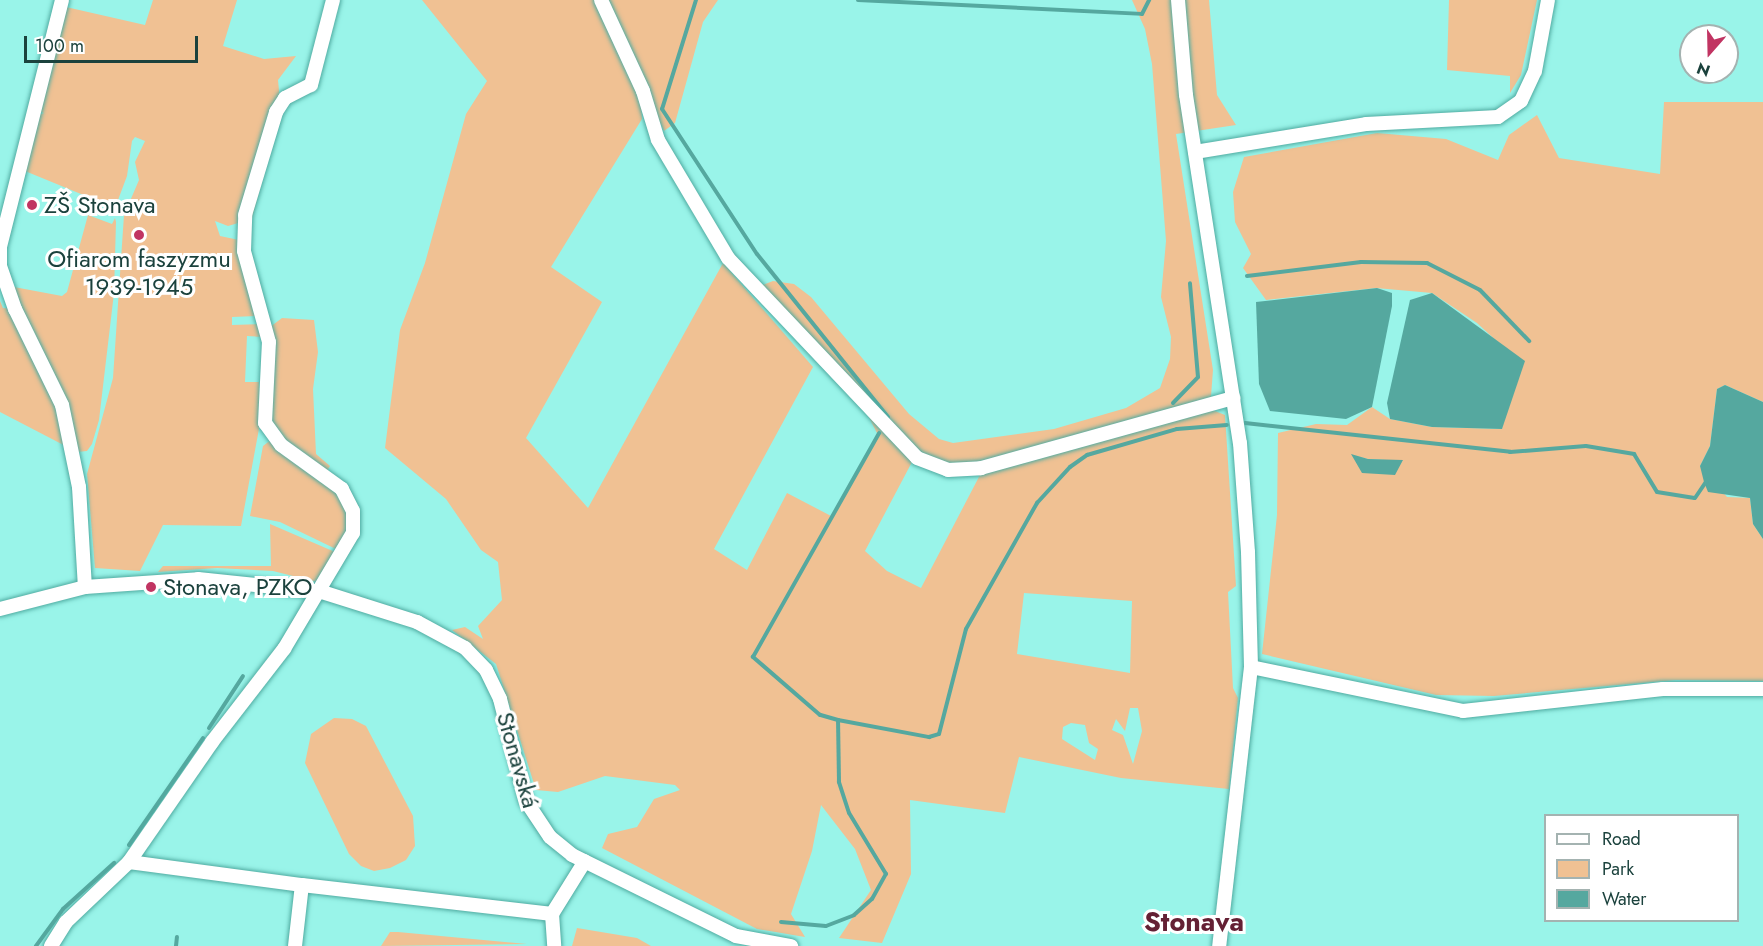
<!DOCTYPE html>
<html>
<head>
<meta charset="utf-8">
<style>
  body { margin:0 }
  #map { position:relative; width:1763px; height:946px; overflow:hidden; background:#99f4e9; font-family:Jost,sans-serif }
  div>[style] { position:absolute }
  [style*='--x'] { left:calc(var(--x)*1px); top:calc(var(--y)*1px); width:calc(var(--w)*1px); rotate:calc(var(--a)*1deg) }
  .green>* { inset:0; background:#f0c193 }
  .water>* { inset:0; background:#55a89f }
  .stream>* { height:4px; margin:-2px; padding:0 2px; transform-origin:2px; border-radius:2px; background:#55a89f }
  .roads { filter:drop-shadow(0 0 2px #50aba1) drop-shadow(0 0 2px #50aba1) }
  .minor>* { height:14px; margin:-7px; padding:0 7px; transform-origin:7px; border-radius:7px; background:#fff }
  .dots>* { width:16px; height:16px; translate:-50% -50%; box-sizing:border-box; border:3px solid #fff; border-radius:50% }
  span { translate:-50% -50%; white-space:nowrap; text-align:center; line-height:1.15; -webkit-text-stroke:6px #fff; paint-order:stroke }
  .poi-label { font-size:24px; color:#1b423d }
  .left { translate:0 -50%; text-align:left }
  .street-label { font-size:24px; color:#1b423d }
  .quarter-label { font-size:27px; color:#642034; font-weight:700 }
  .legend { position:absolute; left:1544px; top:814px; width:195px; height:108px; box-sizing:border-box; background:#fff; border:2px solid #a4b3b1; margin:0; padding:8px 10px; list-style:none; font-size:18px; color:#1b423d }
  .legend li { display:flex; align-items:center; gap:12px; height:30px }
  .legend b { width:30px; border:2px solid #a4b3b1 }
  .north { position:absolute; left:1679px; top:24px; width:60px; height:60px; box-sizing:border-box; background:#fff; border:2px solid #a4b3b1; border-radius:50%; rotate:200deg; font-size:16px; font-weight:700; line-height:24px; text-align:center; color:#1b423d }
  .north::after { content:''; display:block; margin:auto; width:21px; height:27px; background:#c13462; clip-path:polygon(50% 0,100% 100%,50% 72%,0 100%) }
  .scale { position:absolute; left:24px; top:36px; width:174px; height:27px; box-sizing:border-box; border:3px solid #1b423d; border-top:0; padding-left:8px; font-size:18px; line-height:21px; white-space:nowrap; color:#1b423d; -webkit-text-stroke:4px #fff; paint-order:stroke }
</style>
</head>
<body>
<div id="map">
  <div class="green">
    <div style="clip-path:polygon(153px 0,237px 0,223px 46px,264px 59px,296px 56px,278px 80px,281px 112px,252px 219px,228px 226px,215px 221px,220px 236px,239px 240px,257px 316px,232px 317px,232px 325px,260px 324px,263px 337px,247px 336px,245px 382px,259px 382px,260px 392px,270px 327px,282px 318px,314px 320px,318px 352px,313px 389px,316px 454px,330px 466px,322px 479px,345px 501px,350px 522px,340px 551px,280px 522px,250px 516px,263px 446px,272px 439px,261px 418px,241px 526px,163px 525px,140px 571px,95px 568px,87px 474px,113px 378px,124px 215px,139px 180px,135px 162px,145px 141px,135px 137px,132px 141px,127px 176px,115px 208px,25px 171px,38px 115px,44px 113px,38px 111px,66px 7px,145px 25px)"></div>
    <div style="clip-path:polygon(evenodd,422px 0,596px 0,641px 100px,642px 119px,551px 267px,602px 302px,526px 438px,588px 508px,723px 263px,813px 367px,714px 549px,747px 570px,787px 493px,833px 517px,878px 435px,849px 379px,757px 287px,773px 281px,794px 284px,811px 297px,909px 414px,939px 439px,953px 443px,1054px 429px,1126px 408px,1160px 388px,1170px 359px,1171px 337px,1161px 297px,1166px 241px,1152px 64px,1145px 29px,1132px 0,1209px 0,1217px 95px,1236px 125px,1176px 134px,1213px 370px,1210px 409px,1225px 415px,1236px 586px,1228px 592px,1233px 688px,1238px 698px,1229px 789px,1121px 778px,1019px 757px,1005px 813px,910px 800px,911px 874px,882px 943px,839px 938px,871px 890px,855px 849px,821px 805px,812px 851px,791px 914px,805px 937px,757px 929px,602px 848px,608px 834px,637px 827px,654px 799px,680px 790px,675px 785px,605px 776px,558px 792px,536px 790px,496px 664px,452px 630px,465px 627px,483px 639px,478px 626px,502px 600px,498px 562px,481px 550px,446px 499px,385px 448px,400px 330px,425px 263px,466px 114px,487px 81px,422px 0,912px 462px,981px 473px,921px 588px,887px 571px,865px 551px,912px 462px,422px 0,1024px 593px,1132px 601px,1130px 673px,1017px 654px,1024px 593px,422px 0,1130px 708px,1138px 708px,1142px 731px,1133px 764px,1123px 735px,1112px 730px,1116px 719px,1125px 731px,1130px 708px,422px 0,1071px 723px,1085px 725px,1089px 743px,1098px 749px,1095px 760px,1062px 739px,1063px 727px,1071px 723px)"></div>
    <div style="clip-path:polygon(602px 0,718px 0,703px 22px,675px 123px,664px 131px)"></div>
    <div style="clip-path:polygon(1449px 0,1537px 0,1521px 75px,1510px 93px,1510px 76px,1447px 70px)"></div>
    <div style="clip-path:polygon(evenodd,1664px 102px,1763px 102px,1763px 402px,1725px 385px,1717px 389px,1710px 446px,1700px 466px,1727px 497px,1750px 498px,1753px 524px,1763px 539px,1763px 681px,1676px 680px,1494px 696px,1436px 695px,1262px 654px,1277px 515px,1278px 433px,1316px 424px,1347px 425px,1372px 407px,1390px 419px,1432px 427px,1502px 429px,1513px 356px,1477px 323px,1432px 293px,1376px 288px,1266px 300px,1243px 268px,1251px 254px,1235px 222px,1233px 192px,1244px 157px,1377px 133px,1446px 139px,1498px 160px,1509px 135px,1537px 115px,1559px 158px,1660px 174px,1664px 102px,1352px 455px,1368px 459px,1403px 461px,1363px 473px,1352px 455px)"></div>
    <div style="clip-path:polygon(88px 215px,112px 224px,115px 218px,116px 222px,114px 293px,99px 420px,92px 444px,87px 451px,77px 452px,0 412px,0 301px,3px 308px,15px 309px,14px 287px,62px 296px,67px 292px)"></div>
    <div style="clip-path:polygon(270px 524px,335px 552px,321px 583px,273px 571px,217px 568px,158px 572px,163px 566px,271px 566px)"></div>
    <div style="clip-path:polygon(334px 718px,352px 719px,366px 726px,413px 816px,415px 846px,406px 860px,390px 868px,374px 871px,361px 866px,349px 854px,305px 763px,311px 734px)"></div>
    <div style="clip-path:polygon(577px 928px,637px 938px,651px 946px,572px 946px)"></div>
    <div style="clip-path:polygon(390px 932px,398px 932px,527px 944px,381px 946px)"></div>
  </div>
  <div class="water">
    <div style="clip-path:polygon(1377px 288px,1392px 293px,1392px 306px,1372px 407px,1346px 419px,1270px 411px,1259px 384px,1256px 302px)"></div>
    <div style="clip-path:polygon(1432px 293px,1525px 361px,1502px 429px,1432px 427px,1390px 419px,1387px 403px,1410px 300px)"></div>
    <div style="clip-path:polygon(1725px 385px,1763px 402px,1763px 539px,1753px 524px,1750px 498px,1708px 492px,1704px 482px,1700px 466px,1710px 446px,1717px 389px)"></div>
    <div style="clip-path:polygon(1351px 454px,1368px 459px,1403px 460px,1395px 475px,1362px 473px)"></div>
  </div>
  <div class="stream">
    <div style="--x:696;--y:0;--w:114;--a:107.3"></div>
    <div style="--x:662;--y:109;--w:173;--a:56.8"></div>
    <div style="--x:757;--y:254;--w:209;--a:51.2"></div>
    <div style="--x:858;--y:0;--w:284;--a:2.8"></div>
    <div style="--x:1142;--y:14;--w:16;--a:-63"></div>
    <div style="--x:1247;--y:276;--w:115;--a:-7"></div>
    <div style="--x:1361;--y:262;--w:66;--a:0.9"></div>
    <div style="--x:1427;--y:263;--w:59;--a:27"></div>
    <div style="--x:1480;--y:290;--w:71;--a:46.1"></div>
    <div style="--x:1173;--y:403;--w:36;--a:-46"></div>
    <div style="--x:1198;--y:377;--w:94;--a:-94.9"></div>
    <div style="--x:1245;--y:423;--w:267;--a:6.2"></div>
    <div style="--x:1510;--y:452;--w:76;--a:-4.5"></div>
    <div style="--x:1586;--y:446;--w:49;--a:9.5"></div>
    <div style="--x:1634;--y:454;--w:44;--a:58.8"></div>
    <div style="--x:1657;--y:492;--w:38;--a:9"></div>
    <div style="--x:1695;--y:498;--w:22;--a:-56"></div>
    <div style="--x:838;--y:720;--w:19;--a:-164"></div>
    <div style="--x:820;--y:715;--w:89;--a:-139.1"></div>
    <div style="--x:753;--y:657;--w:257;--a:-60.6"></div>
    <div style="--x:209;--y:728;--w:62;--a:-56.8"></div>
    <div style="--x:129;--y:845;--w:130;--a:-55.3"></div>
    <div style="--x:781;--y:922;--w:45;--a:5.1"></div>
    <div style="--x:826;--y:926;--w:30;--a:-21"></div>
    <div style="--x:854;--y:915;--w:24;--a:-42"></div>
    <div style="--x:872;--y:899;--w:29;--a:-61"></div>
    <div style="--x:886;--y:874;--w:71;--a:-121.2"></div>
    <div style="--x:849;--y:813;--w:33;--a:-108"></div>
    <div style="--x:839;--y:782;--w:62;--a:-90.9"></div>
    <div style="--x:838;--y:720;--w:93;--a:10.6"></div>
    <div style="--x:929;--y:737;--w:10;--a:-17"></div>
    <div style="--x:939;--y:734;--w:108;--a:-75.6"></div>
    <div style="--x:966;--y:629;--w:145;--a:-60.6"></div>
    <div style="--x:1037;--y:503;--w:49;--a:-47.5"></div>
    <div style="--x:1070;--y:467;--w:21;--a:-35"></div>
    <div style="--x:1087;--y:455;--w:94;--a:-16.1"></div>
    <div style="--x:1177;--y:429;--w:50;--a:-4.6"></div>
    <div style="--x:36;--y:946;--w:46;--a:-53.9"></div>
    <div style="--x:63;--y:909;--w:69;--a:-42"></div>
    <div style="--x:176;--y:946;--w:9;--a:-84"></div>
  </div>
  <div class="roads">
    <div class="minor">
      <div style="--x:62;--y:0;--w:254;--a:104.1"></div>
      <div style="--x:0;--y:246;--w:20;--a:90"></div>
      <div style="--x:0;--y:266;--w:46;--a:70.8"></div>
      <div style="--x:15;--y:309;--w:107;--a:63.9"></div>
      <div style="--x:62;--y:405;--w:84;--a:78.3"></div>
      <div style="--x:79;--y:487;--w:100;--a:86.6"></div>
      <div style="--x:601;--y:0;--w:100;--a:65.2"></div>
      <div style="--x:643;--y:91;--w:51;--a:73"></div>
      <div style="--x:658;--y:140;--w:137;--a:59.3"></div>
      <div style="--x:728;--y:258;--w:275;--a:46.6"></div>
      <div style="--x:917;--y:458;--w:33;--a:21"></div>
      <div style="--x:948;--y:470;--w:33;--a:-3"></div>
      <div style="--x:981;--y:468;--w:262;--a:-15.5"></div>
      <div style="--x:1178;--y:0;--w:95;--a:85.2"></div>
      <div style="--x:1186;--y:95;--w:352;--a:81.2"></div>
      <div style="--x:1240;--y:443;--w:109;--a:85.8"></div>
      <div style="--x:1248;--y:552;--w:115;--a:88.5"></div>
      <div style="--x:1251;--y:667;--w:281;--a:96.5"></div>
      <div style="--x:1195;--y:152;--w:173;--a:-9.3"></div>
      <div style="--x:1366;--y:124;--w:132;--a:-3"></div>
      <div style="--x:1498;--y:117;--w:28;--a:-35"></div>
      <div style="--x:1521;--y:101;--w:33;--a:-65"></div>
      <div style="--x:1535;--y:71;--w:72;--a:-79.6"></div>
      <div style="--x:0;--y:609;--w:88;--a:-14.5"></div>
      <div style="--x:85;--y:587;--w:113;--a:-4"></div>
      <div style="--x:198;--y:579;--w:125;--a:6"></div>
      <div style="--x:322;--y:592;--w:100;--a:17.5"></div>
      <div style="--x:417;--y:622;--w:55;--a:28.4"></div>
      <div style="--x:465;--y:648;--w:30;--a:46"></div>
      <div style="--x:486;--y:670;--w:32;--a:64"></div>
      <div style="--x:500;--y:699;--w:105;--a:75.7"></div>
      <div style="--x:526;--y:801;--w:43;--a:56.3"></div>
      <div style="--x:550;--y:837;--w:28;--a:39"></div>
      <div style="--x:572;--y:855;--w:183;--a:26.3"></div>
      <div style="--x:736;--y:936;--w:56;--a:10.3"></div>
      <div style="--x:1251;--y:667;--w:217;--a:11.7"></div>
      <div style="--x:1463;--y:711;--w:201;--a:-6.3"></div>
      <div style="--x:1663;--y:689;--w:100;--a:0"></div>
      <div style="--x:129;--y:862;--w:175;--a:7.6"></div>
      <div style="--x:552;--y:914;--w:32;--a:86"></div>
      <div style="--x:51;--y:946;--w:28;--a:-58"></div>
      <div style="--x:66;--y:922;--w:87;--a:-43.6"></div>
      <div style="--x:129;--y:862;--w:146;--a:-55.3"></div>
      <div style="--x:212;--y:742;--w:118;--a:-52.3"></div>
      <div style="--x:284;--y:649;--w:135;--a:-59.3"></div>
      <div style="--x:353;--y:533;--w:22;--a:-90"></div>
      <div style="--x:353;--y:511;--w:25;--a:-117"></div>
      <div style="--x:342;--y:489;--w:75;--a:-144.2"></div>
      <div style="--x:281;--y:445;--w:27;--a:-126"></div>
      <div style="--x:265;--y:423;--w:81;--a:-87.2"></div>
      <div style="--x:269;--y:342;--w:94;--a:-105.4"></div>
      <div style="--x:244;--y:251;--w:36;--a:-88"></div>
      <div style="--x:245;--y:215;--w:108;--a:-73.2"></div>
      <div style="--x:276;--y:112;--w:17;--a:-57"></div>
      <div style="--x:285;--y:98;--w:29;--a:-27"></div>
      <div style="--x:311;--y:85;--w:88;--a:-75.5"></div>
      <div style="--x:295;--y:946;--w:61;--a:-83.5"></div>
      <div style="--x:302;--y:885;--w:252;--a:6.6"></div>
      <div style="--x:552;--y:914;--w:62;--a:-58.1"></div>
    </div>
  </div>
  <div class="dots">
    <div style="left:32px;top:205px;background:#c13462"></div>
    <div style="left:139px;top:235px;background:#c13462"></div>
    <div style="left:151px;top:587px;background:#c13462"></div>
  </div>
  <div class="poi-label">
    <span class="left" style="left:44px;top:205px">ZŠ Stonava</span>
    <span style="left:139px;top:273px">Ofiarom faszyzmu<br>1939-1945</span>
    <span class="left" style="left:163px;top:587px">Stonava, PZKO</span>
  </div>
  <div class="street-label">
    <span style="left:518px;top:760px;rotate:74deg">Stonavská</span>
  </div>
  <div class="quarter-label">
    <span style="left:1194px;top:922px">Stonava</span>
  </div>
  <ul class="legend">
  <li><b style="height:8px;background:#fff"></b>Road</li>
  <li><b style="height:16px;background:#f0c193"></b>Park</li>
  <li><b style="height:16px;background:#55a89f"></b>Water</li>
  </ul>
  <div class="north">N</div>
  <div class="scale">100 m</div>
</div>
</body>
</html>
